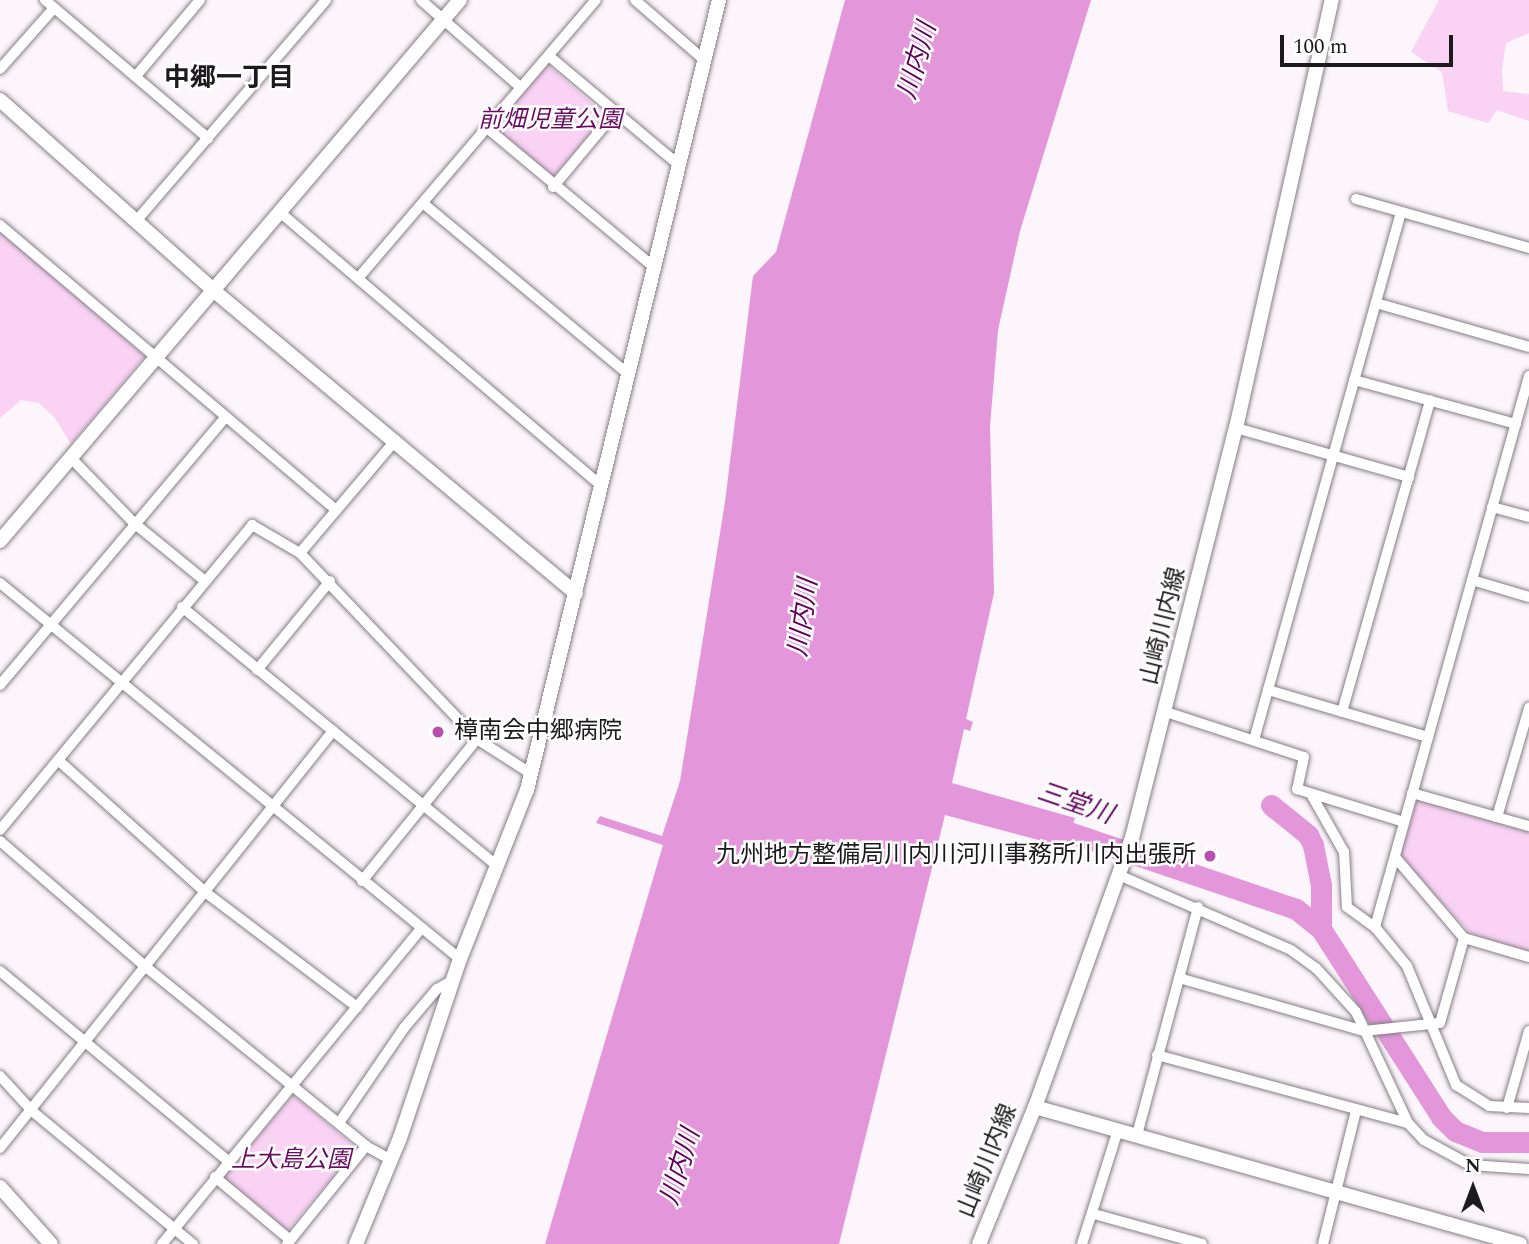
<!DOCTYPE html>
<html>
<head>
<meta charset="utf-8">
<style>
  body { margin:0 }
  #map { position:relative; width:1529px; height:1244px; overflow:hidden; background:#fcf5fb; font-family:Spectral,"Noto Sans JP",serif }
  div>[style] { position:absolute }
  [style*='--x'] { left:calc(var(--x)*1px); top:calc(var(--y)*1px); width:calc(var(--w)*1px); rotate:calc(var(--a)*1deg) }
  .green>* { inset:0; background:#f9d2f4; transform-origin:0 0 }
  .water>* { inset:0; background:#e397da }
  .river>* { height:21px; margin:-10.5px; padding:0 10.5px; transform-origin:10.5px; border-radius:10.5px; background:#e397da }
  .roads { filter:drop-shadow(0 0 2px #857e84) drop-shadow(0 0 2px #857e84) }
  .street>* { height:10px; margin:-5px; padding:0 5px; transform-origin:5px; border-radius:5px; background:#fff }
  .secondary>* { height:14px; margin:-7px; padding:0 7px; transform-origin:7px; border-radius:7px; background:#fff }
  .dots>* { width:19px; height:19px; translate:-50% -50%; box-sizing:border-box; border:4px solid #fff; border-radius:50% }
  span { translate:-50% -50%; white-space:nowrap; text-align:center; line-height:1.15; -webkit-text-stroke:5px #fff; paint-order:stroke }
  .park-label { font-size:24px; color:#690d63; font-style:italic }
  .street-label { font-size:24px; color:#1c1a1c }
  .poi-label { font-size:24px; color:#1c1a1c }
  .left { translate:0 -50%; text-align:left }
  .right { translate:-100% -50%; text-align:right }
  .water-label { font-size:26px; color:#63035e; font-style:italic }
  .neighbourhood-label { font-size:26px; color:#1c1a1c; font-weight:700 }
  .north { position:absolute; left:1438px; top:1153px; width:70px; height:70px; -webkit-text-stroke:5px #fff; paint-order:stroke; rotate:0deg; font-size:19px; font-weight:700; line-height:28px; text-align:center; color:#1c1a1c }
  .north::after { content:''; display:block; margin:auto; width:24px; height:32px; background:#1c1a1c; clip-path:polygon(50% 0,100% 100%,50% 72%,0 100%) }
  .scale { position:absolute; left:1280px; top:35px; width:173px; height:32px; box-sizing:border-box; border:4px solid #1c1a1c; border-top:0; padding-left:9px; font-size:21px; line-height:24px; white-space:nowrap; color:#1c1a1c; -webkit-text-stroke:5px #fff; paint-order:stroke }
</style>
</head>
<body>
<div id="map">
  <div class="green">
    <div style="clip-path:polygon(1439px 0,1529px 0,1529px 33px,1506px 43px,1502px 69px,1503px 91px,1529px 94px,1529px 121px,1497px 110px,1488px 123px,1448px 111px,1442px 72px,1411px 52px)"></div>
    <div style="left:548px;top:65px;width:77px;height:82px;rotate:41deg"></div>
    <div style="clip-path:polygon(0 231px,145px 356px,71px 444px,55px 418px,39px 403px,21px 400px,0 418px)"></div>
    <div style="clip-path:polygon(1416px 800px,1529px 832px,1529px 952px,1472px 935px,1402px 859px,1400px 852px)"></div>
    <div style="left:293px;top:1095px;width:83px;height:109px;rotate:40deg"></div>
  </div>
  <div class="water">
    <div style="clip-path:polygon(845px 0,1091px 0,1020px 231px,998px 330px,990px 426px,994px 593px,966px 719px,973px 722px,970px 731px,964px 729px,952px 783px,1075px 818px,1065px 847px,945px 815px,839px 1244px,545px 1244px,663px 845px,596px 823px,600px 816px,662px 836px,680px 781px,725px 502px,753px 276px,776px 252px)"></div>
  </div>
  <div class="river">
    <div style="--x:1271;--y:805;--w:48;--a:39"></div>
    <div style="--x:1308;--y:835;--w:11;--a:63"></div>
    <div style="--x:1313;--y:845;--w:41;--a:78.7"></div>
    <div style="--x:1321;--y:885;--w:44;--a:90"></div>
    <div style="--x:1045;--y:824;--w:265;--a:18.7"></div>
    <div style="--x:1296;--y:909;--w:32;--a:39"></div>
    <div style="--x:1321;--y:929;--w:223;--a:57.4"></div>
    <div style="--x:1441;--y:1117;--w:20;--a:45"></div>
    <div style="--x:1455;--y:1131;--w:29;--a:22"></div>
    <div style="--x:1482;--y:1142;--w:47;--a:0"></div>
  </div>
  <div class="roads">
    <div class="street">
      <div style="--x:45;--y:0;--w:214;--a:40.3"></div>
      <div style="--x:421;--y:0;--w:130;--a:41.3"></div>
      <div style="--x:635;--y:0;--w:90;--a:40.9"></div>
      <div style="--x:549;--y:56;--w:171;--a:40"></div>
      <div style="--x:0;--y:69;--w:81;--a:-48.5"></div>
      <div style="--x:136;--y:76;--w:99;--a:-49.9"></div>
      <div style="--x:487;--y:128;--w:220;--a:39.8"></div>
      <div style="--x:553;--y:187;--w:95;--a:-50.1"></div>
      <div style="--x:1356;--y:199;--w:180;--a:15.8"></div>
      <div style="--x:424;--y:204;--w:264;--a:39.8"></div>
      <div style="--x:282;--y:214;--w:420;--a:40.4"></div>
      <div style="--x:137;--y:220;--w:290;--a:-49.3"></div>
      <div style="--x:0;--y:225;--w:441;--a:40.3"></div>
      <div style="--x:360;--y:276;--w:363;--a:-49.5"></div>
      <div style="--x:1376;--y:303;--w:159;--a:16"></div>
      <div style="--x:1354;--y:380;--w:168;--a:15.2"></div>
      <div style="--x:1236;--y:428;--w:180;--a:15.8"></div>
      <div style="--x:72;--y:459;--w:89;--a:45.9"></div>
      <div style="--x:134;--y:523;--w:90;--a:39.2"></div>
      <div style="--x:1492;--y:507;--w:38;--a:15"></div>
      <div style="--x:300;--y:553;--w:148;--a:-49.7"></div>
      <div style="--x:1472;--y:580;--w:59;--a:16.6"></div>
      <div style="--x:0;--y:583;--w:594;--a:39.26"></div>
      <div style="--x:182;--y:607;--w:409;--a:39.4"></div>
      <div style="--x:257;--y:670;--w:115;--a:-50.6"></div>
      <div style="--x:0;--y:685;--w:349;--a:-49.9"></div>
      <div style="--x:1268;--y:690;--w:167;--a:16.4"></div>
      <div style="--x:1166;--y:712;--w:145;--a:18.1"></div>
      <div style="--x:1304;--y:757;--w:33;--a:102"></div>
      <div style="--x:1297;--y:789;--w:112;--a:17.1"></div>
      <div style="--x:1342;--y:712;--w:324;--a:-74.2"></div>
      <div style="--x:1254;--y:740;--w:548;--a:-74.44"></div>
      <div style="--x:58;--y:760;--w:198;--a:41.9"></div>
      <div style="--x:205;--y:892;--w:191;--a:37.1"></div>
      <div style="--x:1412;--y:793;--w:122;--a:15.8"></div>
      <div style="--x:1311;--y:794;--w:67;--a:60.4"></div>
      <div style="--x:1344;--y:852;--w:55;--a:86.9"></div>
      <div style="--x:1347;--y:907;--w:34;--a:36"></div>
      <div style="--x:1375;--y:927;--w:50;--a:50.6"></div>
      <div style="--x:1407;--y:966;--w:129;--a:67.6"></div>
      <div style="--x:1456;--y:1085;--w:39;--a:32"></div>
      <div style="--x:1489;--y:1106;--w:40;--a:2.9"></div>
      <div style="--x:1497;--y:817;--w:114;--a:-73.6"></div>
      <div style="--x:0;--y:830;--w:396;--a:-50.4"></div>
      <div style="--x:252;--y:525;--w:56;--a:30.3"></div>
      <div style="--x:300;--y:553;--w:257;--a:46.4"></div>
      <div style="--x:477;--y:739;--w:63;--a:32.7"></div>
      <div style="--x:0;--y:841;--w:193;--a:40.8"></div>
      <div style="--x:146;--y:967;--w:284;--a:39.1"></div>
      <div style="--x:366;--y:1146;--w:29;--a:29"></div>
      <div style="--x:1395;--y:857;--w:106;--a:49.6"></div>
      <div style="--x:1464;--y:938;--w:68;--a:16.3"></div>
      <div style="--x:1121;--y:876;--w:185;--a:23.5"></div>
      <div style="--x:1291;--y:950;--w:31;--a:36"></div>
      <div style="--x:1316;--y:968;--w:59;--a:47.7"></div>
      <div style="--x:1356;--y:1012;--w:123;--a:64.9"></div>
      <div style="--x:1408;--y:1123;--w:23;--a:47"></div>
      <div style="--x:1424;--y:1140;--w:52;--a:28.5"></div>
      <div style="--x:1470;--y:1165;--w:59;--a:3.9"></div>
      <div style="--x:362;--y:881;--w:183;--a:-51"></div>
      <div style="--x:1375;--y:927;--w:572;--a:-74.38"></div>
      <div style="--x:0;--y:971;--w:297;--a:39.8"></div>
      <div style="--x:1179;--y:978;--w:192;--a:16"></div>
      <div style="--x:1364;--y:1031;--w:76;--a:-6"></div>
      <div style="--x:1440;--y:1023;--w:88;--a:-74.2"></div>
      <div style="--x:1157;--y:1055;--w:260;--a:15.2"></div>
      <div style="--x:0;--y:1076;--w:47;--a:47.6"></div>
      <div style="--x:32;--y:1111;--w:209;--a:39.6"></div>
      <div style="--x:1507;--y:1108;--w:80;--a:-74.1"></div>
      <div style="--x:339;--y:1123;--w:115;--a:-55.6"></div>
      <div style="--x:404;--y:1028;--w:51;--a:-49.8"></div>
      <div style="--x:437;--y:989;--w:18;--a:-29"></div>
      <div style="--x:1137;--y:1135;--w:236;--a:-75"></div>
      <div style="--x:0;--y:1148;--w:534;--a:-51.39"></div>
      <div style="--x:215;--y:1177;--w:98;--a:40"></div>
      <div style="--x:1094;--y:1214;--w:112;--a:15.5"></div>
      <div style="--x:162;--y:1244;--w:408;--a:-50.6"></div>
      <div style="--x:287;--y:1244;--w:126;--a:-51.1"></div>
      <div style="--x:1082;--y:1244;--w:120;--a:-72.5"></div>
      <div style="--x:1323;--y:1244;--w:137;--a:-76.1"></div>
    </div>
    <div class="secondary">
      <div style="--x:0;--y:100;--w:285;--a:41.7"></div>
      <div style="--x:213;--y:290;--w:473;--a:39.9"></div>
      <div style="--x:0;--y:541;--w:710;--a:-49.63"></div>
      <div style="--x:1035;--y:1107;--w:504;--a:15.77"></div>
      <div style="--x:0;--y:1187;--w:76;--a:48.2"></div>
      <div style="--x:356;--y:1244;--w:115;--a:-67.5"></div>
      <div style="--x:400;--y:1138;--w:189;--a:-71.5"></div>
      <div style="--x:460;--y:959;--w:182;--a:-68.4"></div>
      <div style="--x:527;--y:790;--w:813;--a:-76.34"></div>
      <div style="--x:979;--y:1244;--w:148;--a:-67.8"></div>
      <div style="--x:1035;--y:1107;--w:286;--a:-70.2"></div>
      <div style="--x:1132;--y:838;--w:423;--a:-75.8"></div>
      <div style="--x:1236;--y:428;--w:439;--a:-77.4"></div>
    </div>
  </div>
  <div class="dots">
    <div style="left:438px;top:732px;background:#b84eaf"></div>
    <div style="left:1210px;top:856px;background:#b84eaf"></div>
  </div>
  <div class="park-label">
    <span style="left:550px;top:121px">前畑児童公園</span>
    <span style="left:291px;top:1161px">上大島公園</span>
  </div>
  <div class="street-label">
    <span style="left:1164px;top:626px;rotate:-76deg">山崎川内線</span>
    <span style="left:988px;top:1161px;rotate:-68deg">山崎川内線</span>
  </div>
  <div class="poi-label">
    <span class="left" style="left:454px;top:732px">樟南会中郷病院</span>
    <span class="right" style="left:1196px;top:856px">九州地方整備局川内川河川事務所川内出張所</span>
  </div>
  <div class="water-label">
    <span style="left:918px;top:61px;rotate:-74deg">川内川</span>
    <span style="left:804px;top:618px;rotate:-82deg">川内川</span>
    <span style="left:1075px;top:804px;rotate:19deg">三堂川</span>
    <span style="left:681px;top:1167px;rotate:-73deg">川内川</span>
  </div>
  <div class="neighbourhood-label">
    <span style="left:229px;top:79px">中郷一丁目</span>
  </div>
  <div class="north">N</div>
  <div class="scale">100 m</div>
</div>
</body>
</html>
